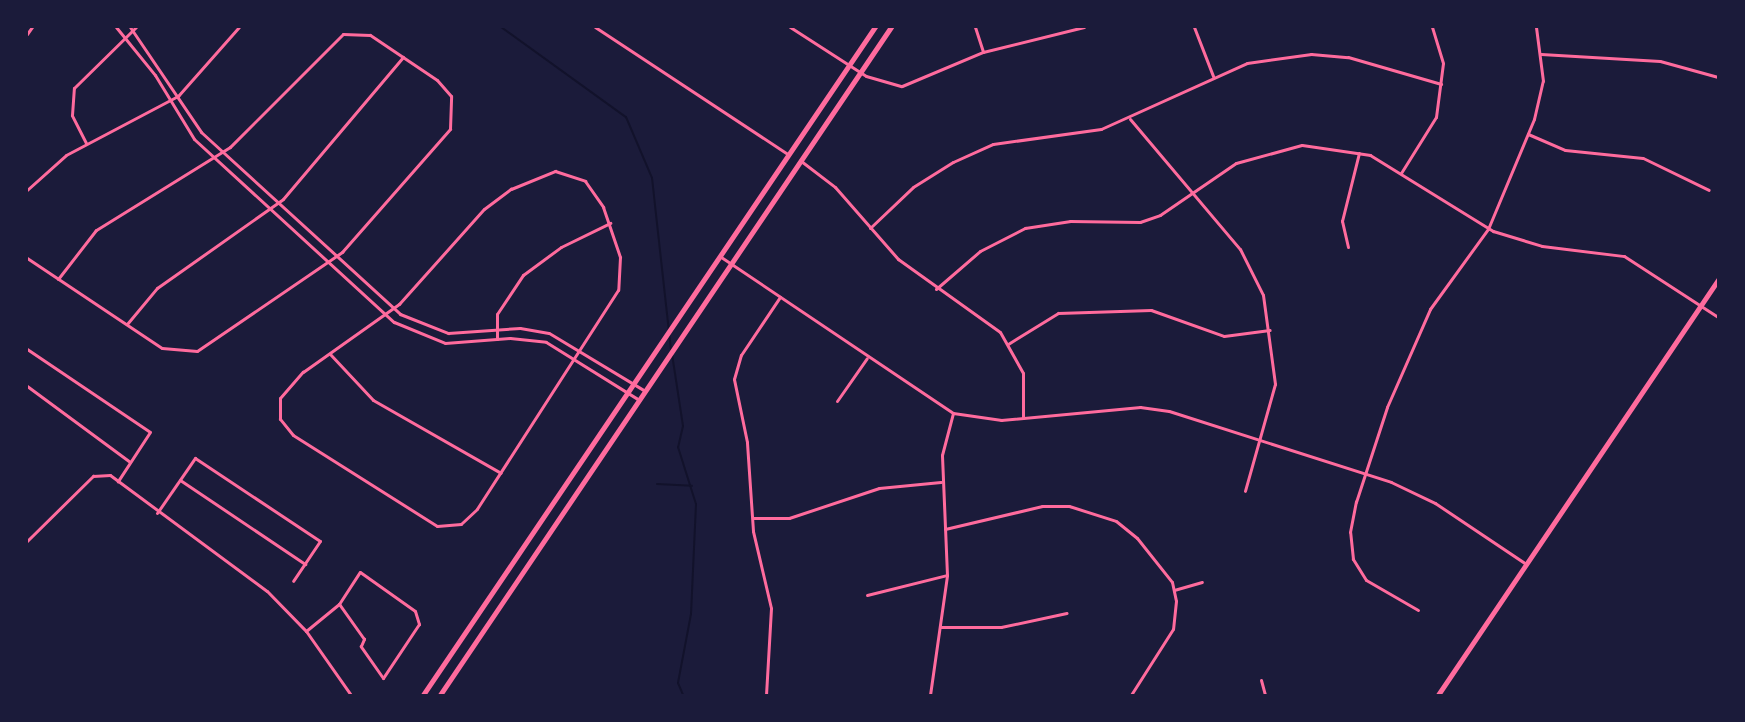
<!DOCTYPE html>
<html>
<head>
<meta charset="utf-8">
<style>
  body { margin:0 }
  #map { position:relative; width:1745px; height:722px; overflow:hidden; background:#1b1b3a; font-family:"Varela Round",sans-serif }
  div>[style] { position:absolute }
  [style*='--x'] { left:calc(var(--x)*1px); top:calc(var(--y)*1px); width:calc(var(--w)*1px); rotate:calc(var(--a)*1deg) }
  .stream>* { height:2px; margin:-1px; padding:0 1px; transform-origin:1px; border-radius:1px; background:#12122b }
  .minor>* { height:3px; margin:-1.5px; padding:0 1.5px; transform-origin:1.5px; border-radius:1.5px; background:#ff6b9d }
  .tertiary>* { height:4.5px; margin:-2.25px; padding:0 2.25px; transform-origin:2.25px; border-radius:2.25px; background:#ff6b9d }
  .secondary>* { height:4.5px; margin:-2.25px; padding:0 2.25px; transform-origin:2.25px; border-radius:2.25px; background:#ff6b9d }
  span { translate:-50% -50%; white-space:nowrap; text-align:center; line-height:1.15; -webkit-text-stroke:4.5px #1b1b3a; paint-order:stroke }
  .frame { position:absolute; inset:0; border:28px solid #1b1b3a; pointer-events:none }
</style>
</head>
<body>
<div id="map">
  <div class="stream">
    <div style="--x:501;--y:27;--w:154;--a:35.8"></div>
    <div style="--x:626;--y:117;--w:66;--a:66.9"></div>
    <div style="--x:652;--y:178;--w:172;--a:83.7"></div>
    <div style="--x:672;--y:354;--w:73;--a:81.3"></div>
    <div style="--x:683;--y:426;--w:22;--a:103"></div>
    <div style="--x:678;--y:447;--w:60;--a:72.5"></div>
    <div style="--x:696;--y:504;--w:110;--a:92.6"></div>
    <div style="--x:691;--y:614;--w:70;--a:100.7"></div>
    <div style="--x:678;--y:683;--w:13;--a:67"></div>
    <div style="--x:657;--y:484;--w:35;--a:3"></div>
  </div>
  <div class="minor">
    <div style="--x:116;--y:27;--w:62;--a:50.9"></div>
    <div style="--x:155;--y:75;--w:75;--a:58.6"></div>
    <div style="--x:194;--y:139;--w:271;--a:42.5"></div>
    <div style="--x:394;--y:322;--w:55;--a:22.4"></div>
    <div style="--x:445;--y:343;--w:65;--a:-4.4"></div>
    <div style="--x:510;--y:338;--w:36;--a:6"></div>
    <div style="--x:546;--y:342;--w:110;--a:31.9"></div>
    <div style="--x:130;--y:27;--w:127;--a:55.9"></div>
    <div style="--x:201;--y:132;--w:270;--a:42.4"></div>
    <div style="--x:400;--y:314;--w:52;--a:21.6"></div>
    <div style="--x:448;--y:333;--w:72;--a:-4"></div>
    <div style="--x:520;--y:328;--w:29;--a:10"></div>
    <div style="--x:549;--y:333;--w:112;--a:31.1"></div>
    <div style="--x:595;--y:27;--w:232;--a:33.4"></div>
    <div style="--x:790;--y:27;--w:90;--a:32.8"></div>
    <div style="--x:866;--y:76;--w:37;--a:16"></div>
    <div style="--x:902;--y:86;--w:88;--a:-22.8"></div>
    <div style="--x:983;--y:52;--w:104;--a:-13.9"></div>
    <div style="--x:975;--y:27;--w:26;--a:72"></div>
    <div style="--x:1194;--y:27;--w:53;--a:68.8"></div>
    <div style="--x:27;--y:34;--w:9;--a:-54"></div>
    <div style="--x:1541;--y:54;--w:119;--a:3.4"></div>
    <div style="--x:1660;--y:61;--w:60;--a:15.4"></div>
    <div style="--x:1130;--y:119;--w:170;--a:49.8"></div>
    <div style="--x:1240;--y:249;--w:51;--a:63.4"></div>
    <div style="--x:1263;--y:295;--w:90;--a:82.3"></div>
    <div style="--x:1275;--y:384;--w:111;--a:105.7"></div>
    <div style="--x:1528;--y:134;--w:40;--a:23.4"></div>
    <div style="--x:1565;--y:150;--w:78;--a:5.9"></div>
    <div style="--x:1643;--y:158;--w:73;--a:25.9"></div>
    <div style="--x:86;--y:143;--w:31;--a:-117"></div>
    <div style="--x:72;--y:115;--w:27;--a:-86"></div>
    <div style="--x:74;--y:88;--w:87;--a:-44.5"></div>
    <div style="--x:801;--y:161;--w:43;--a:37.4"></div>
    <div style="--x:835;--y:187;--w:96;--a:48.8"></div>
    <div style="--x:898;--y:259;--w:125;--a:35.6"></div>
    <div style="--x:1000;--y:332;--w:47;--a:60.7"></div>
    <div style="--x:1023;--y:373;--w:45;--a:90"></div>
    <div style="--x:555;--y:171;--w:32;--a:18"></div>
    <div style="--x:585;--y:181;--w:32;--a:55"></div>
    <div style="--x:603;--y:207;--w:53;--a:71.2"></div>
    <div style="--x:620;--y:257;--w:33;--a:93"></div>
    <div style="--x:618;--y:290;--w:260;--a:122.8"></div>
    <div style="--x:477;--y:509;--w:22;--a:137"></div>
    <div style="--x:461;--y:524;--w:24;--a:175"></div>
    <div style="--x:437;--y:526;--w:170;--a:-147.7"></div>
    <div style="--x:293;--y:435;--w:21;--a:-129"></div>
    <div style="--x:280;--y:419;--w:21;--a:-90"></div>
    <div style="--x:280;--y:398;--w:35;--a:-49"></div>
    <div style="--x:303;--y:372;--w:118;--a:-35.3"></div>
    <div style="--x:399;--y:304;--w:127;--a:-48.2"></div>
    <div style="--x:484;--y:209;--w:34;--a:-37"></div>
    <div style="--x:511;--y:189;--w:48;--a:-22.2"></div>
    <div style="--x:1401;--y:173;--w:66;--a:-58"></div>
    <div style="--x:1436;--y:117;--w:54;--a:-82.6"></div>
    <div style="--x:1443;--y:63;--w:38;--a:-107"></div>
    <div style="--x:27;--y:190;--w:52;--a:-41.9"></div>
    <div style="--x:66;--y:155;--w:127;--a:-27.8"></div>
    <div style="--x:178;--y:96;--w:92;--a:-48.5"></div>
    <div style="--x:870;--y:228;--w:59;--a:-43.6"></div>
    <div style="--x:913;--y:187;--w:47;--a:-32"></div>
    <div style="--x:953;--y:162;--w:44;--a:-24.2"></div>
    <div style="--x:993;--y:144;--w:109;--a:-7.9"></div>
    <div style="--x:1101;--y:129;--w:160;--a:-24.3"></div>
    <div style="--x:1247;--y:63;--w:65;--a:-8"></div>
    <div style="--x:1311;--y:54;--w:37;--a:5"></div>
    <div style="--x:1348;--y:57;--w:97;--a:16.2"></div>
    <div style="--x:1348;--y:247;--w:27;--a:-103"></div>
    <div style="--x:1342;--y:221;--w:70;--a:-76"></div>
    <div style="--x:721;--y:257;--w:280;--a:33.9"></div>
    <div style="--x:953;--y:413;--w:49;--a:8.3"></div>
    <div style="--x:1001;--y:420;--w:140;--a:-5.3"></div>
    <div style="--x:1140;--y:407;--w:29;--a:8"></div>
    <div style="--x:1169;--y:411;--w:233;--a:17.7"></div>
    <div style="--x:1391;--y:482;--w:49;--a:25.5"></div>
    <div style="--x:1435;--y:503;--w:110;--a:33.8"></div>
    <div style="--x:27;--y:258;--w:162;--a:33.7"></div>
    <div style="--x:162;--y:348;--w:35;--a:5"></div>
    <div style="--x:197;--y:351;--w:176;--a:-34.3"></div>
    <div style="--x:342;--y:252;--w:164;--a:-48.7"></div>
    <div style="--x:450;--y:129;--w:33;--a:-88"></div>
    <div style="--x:451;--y:96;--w:21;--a:-131"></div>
    <div style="--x:437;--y:80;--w:81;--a:-146.1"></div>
    <div style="--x:370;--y:35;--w:27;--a:-178"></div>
    <div style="--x:343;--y:34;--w:160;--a:135"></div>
    <div style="--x:230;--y:147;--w:158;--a:148.2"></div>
    <div style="--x:96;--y:230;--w:62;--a:127.8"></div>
    <div style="--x:936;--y:289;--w:58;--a:-40.8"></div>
    <div style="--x:980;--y:251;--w:51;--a:-27.1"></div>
    <div style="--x:1025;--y:228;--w:46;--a:-8.8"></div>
    <div style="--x:1070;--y:221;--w:70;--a:0.8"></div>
    <div style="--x:1140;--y:222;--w:21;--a:-19"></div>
    <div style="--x:1160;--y:215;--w:92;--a:-34.4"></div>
    <div style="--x:1236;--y:163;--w:68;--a:-15.3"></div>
    <div style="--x:1302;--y:145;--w:69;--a:8.4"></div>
    <div style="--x:1370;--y:155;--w:145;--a:31.7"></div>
    <div style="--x:1493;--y:231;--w:51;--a:17"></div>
    <div style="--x:1542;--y:246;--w:83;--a:7"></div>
    <div style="--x:1624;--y:256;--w:112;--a:33"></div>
    <div style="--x:127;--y:324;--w:47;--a:-50.2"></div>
    <div style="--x:157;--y:288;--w:154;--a:-35.2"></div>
    <div style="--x:283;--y:199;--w:186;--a:-49.8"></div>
    <div style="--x:497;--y:339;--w:25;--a:-90"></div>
    <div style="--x:497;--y:314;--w:47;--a:-56.3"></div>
    <div style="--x:523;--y:275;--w:47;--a:-36.4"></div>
    <div style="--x:561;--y:247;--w:55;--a:-26.1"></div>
    <div style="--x:1008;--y:344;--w:59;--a:-31.8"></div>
    <div style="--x:1058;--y:313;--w:93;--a:-1.8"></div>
    <div style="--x:1151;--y:310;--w:77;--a:19.6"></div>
    <div style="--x:1224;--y:336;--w:46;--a:-7.4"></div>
    <div style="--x:27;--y:349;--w:148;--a:34"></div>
    <div style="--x:150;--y:432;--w:59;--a:123.1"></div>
    <div style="--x:330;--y:354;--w:63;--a:46.9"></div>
    <div style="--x:373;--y:400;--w:147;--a:29.7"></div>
    <div style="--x:27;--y:386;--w:128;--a:36.4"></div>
    <div style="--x:837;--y:401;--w:52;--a:-55.1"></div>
    <div style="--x:180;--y:480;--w:151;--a:33.9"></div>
    <div style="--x:157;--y:513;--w:67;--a:-55.4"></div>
    <div style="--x:195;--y:458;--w:150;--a:33.6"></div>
    <div style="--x:320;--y:541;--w:48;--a:124"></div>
    <div style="--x:753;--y:518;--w:36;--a:0"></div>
    <div style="--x:789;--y:518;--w:95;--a:-18.4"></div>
    <div style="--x:879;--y:488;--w:62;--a:-5.5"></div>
    <div style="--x:945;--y:529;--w:100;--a:-13.3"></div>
    <div style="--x:1042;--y:506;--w:27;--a:0"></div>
    <div style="--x:1069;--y:506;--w:49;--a:17.7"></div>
    <div style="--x:1116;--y:521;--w:27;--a:39"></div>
    <div style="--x:1137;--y:538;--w:56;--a:51.5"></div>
    <div style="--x:1172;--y:582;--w:19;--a:78"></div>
    <div style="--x:1176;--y:601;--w:28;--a:96"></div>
    <div style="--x:1173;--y:629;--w:78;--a:122.5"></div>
    <div style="--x:27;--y:541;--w:93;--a:-44.6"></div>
    <div style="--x:93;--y:476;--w:17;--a:-3"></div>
    <div style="--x:110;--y:475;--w:195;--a:36.5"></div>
    <div style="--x:267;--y:591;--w:56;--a:45.7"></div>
    <div style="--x:306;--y:631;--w:78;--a:54.9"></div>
    <div style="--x:1174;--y:590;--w:29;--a:-16"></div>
    <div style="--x:867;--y:595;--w:82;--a:-14"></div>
    <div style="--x:1418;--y:610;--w:60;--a:-150"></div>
    <div style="--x:1366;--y:580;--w:25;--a:-122"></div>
    <div style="--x:1353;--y:559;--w:27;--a:-96"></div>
    <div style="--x:1350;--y:532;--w:31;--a:-79"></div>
    <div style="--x:1356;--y:502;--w:100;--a:-71.9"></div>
    <div style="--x:1387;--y:407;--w:107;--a:-66.3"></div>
    <div style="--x:1430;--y:309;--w:99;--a:-54.1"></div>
    <div style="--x:1488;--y:229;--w:119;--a:-67.3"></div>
    <div style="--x:1534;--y:119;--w:39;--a:-77"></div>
    <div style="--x:1543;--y:81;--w:54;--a:-97.4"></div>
    <div style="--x:941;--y:627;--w:60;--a:0"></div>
    <div style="--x:1001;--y:627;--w:67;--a:-12"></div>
    <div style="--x:306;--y:631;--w:43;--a:-39.3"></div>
    <div style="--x:339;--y:604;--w:38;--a:-57"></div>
    <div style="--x:360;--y:572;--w:67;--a:35.3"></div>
    <div style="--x:415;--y:611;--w:14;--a:73"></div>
    <div style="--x:419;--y:624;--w:65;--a:123.7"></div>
    <div style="--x:383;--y:678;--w:39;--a:-125"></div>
    <div style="--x:361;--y:646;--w:8;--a:-67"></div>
    <div style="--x:364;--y:639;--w:43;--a:-125.5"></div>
    <div style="--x:1261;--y:680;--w:16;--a:75"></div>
    <div style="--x:766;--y:695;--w:87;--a:-86.7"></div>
    <div style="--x:771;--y:608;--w:79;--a:-103.2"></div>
    <div style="--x:753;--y:531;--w:89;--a:-93.9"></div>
    <div style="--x:747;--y:442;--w:64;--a:-101.7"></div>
    <div style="--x:734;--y:379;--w:25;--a:-74"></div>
    <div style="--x:741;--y:355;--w:70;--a:-56.1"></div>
    <div style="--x:930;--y:695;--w:121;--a:-81.9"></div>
    <div style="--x:947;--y:575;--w:120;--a:-92.4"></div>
    <div style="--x:942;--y:455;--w:43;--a:-75.3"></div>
  </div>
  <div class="tertiary">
    <div style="--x:1438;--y:695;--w:501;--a:-55.99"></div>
  </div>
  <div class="secondary">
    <div style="--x:423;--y:695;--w:807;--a:-55.92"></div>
    <div style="--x:440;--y:695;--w:806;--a:-55.97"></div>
  </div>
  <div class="frame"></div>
</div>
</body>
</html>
